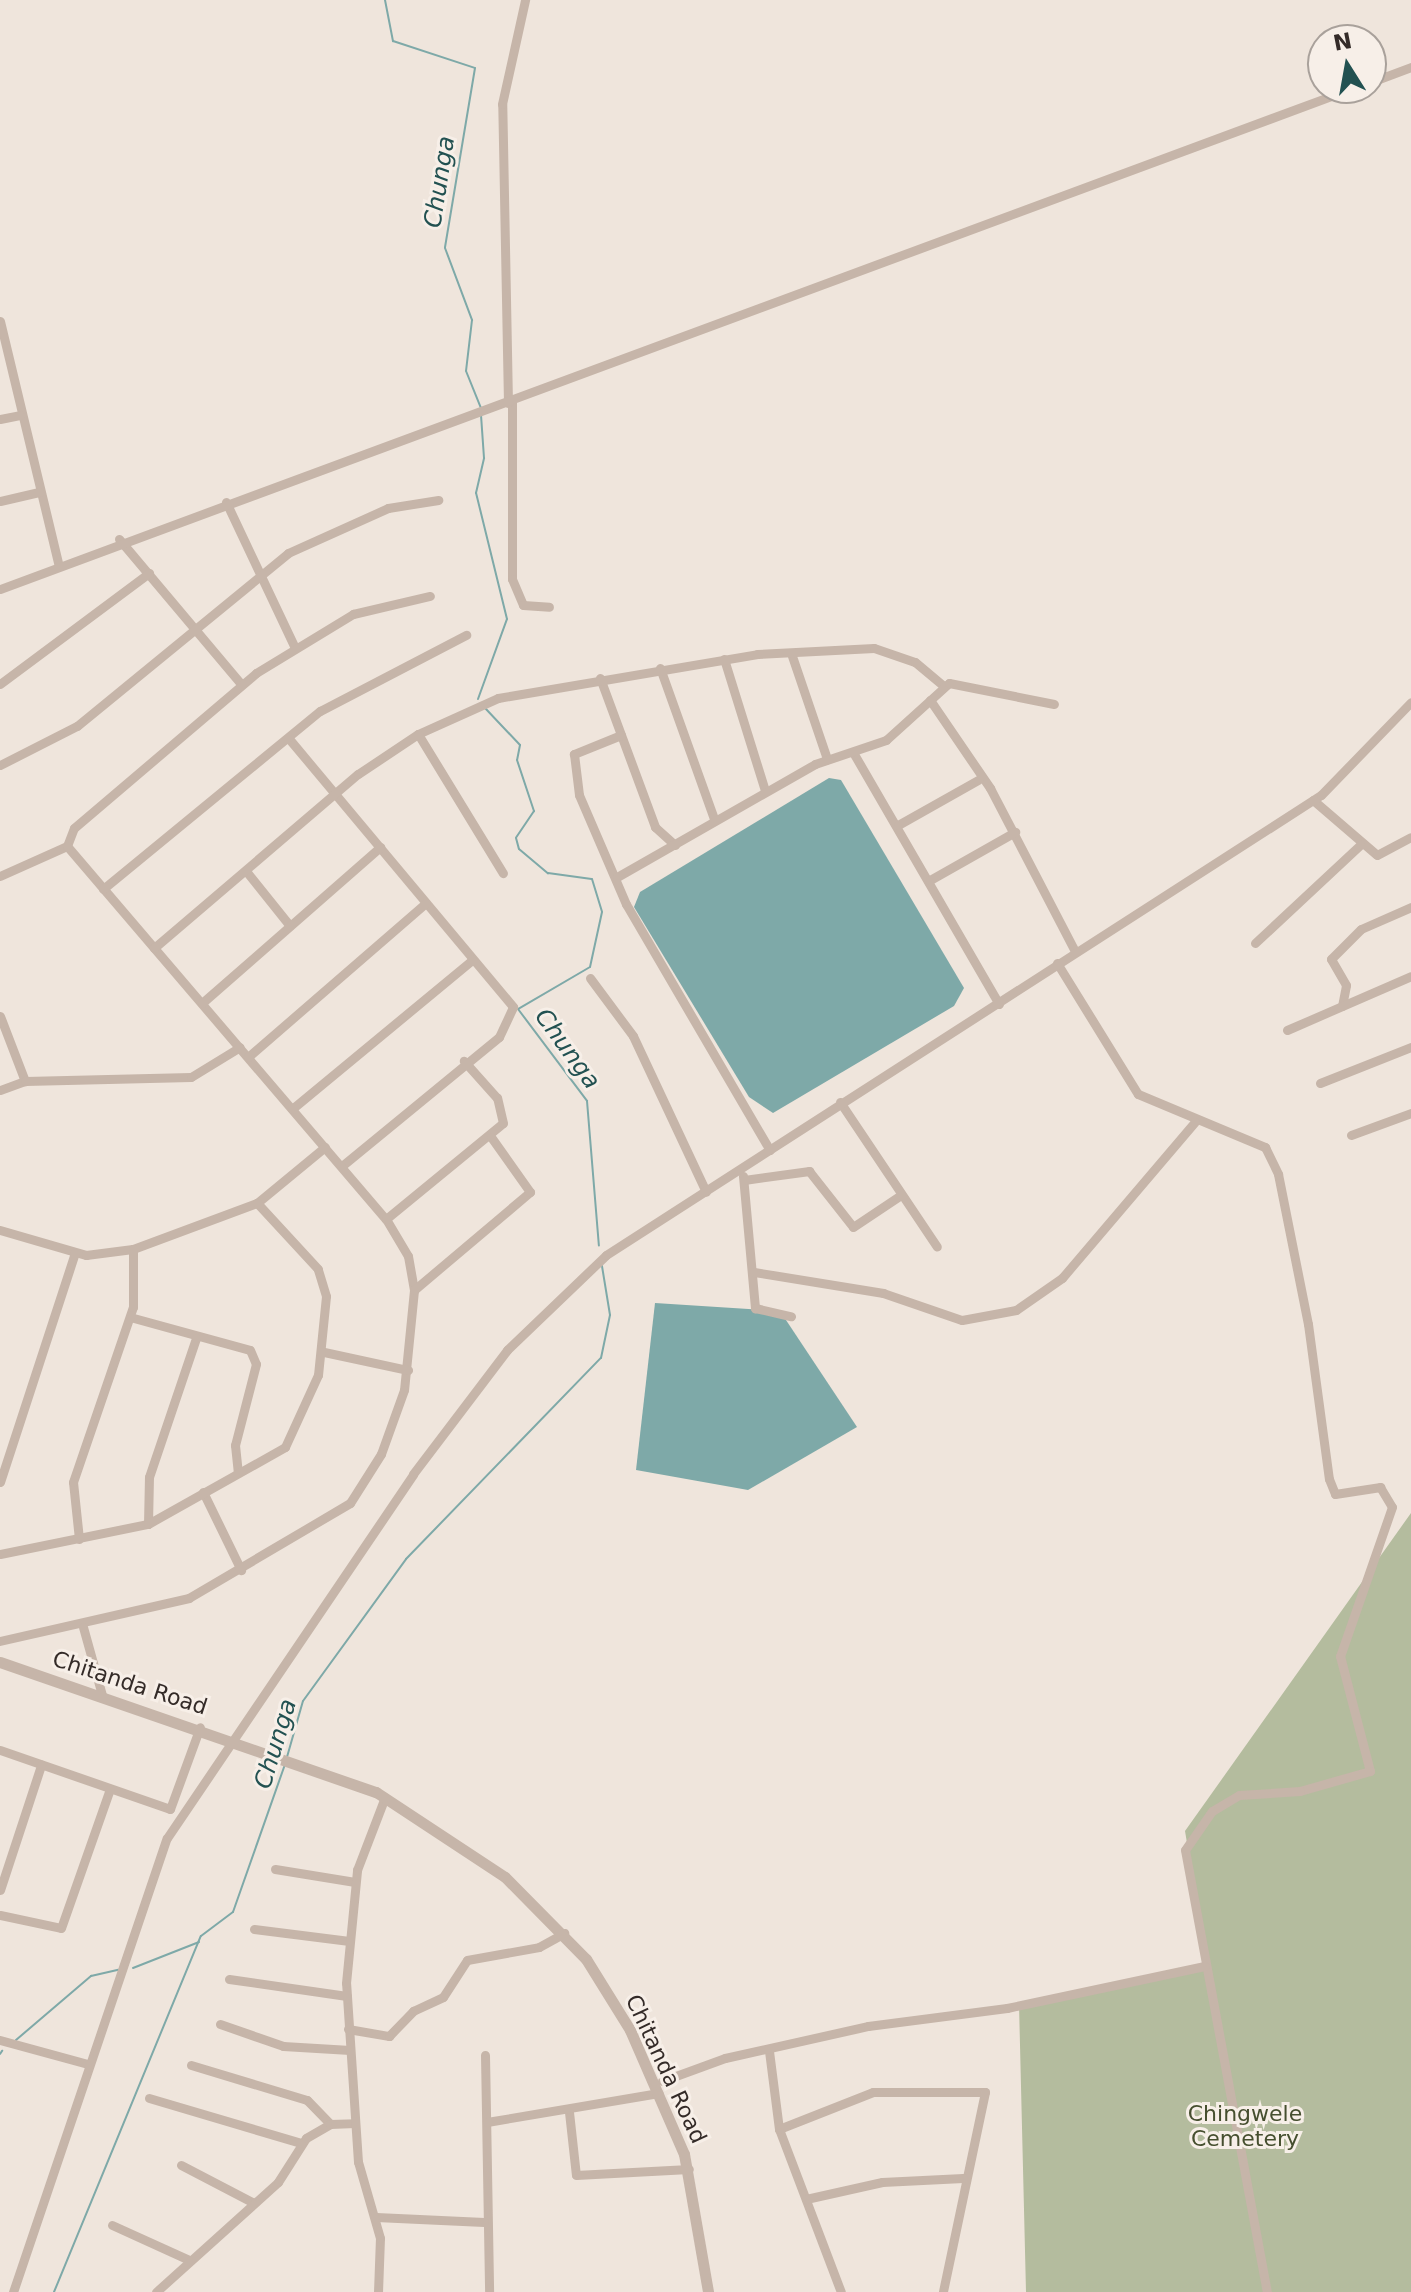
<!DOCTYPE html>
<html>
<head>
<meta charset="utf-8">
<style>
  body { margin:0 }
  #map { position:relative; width:1411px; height:2292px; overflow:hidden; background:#efe5dc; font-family:"DejaVu Sans",sans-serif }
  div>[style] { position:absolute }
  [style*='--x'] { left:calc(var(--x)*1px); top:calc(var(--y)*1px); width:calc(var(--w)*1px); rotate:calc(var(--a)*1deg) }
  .green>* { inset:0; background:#b4bc9e }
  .water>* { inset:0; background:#7ea9a8 }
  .stream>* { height:2px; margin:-1px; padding:0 1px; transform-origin:1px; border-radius:1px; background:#7ea9a8 }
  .minor>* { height:9px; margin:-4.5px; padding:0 4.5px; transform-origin:4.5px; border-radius:4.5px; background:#c6b5a9 }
  .tertiary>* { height:11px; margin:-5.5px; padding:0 5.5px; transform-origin:5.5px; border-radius:5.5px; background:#c6b5a9 }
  span { translate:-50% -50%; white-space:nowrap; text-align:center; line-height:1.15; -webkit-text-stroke:6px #f7efe8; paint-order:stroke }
  .street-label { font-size:22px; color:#342b28 }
  .park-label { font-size:22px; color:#464f2f }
  .water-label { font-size:24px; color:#225151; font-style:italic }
  .north { position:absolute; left:1307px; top:24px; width:80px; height:80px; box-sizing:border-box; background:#f7efe8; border:2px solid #a9a19b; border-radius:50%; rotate:349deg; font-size:22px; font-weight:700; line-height:32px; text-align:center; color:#342b28 }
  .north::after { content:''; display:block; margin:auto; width:28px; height:36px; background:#225151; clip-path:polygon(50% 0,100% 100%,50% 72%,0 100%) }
</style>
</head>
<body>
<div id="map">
  <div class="green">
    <div style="clip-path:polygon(1411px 1513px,1411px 2292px,1026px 2292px,1019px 2004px,1207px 1963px,1185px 1831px)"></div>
  </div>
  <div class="water">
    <div style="clip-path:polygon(829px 778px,841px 780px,964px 988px,954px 1006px,773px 1113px,749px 1097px,634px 907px,640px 892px)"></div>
    <div style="clip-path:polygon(655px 1303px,780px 1311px,857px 1427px,748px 1490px,636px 1470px)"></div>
  </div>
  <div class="stream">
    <div style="--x:385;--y:0;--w:42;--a:79"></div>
    <div style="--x:393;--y:41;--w:86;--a:18.2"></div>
    <div style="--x:475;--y:68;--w:182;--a:99.5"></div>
    <div style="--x:445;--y:248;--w:77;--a:69.4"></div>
    <div style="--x:472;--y:320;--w:51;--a:96.7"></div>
    <div style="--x:466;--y:371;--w:40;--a:68"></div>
    <div style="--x:478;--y:699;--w:85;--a:-70.1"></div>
    <div style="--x:507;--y:619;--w:130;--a:-103.8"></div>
    <div style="--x:476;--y:493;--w:36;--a:-77"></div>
    <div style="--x:484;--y:458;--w:43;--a:-94"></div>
    <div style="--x:485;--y:708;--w:51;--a:46.6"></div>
    <div style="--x:520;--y:745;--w:15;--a:101"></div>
    <div style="--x:517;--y:760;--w:54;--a:71.6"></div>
    <div style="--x:534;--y:811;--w:32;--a:124"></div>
    <div style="--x:516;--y:838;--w:11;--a:75"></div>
    <div style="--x:519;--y:849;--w:38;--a:40"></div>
    <div style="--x:548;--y:873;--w:44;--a:7.8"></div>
    <div style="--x:592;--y:879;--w:34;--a:73"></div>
    <div style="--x:602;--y:912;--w:56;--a:102.3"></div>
    <div style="--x:590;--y:967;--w:83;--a:149.7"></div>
    <div style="--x:518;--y:1009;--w:115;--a:53.1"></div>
    <div style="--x:587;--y:1101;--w:145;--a:85.3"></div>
    <div style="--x:287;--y:1757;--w:58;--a:-74.1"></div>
    <div style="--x:303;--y:1701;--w:175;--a:-54"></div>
    <div style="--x:406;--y:1559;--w:280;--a:-45.9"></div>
    <div style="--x:601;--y:1358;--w:44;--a:-78.2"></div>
    <div style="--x:610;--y:1315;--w:50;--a:-99.3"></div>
    <div style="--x:133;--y:1968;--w:71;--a:-21.5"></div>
    <div style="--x:16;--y:2040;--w:99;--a:-40.5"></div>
    <div style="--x:91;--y:1976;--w:28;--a:-13"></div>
    <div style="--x:0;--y:2054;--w:4;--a:-56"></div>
    <div style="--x:54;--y:2292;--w:385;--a:-67.6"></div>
    <div style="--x:201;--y:1936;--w:40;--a:-37"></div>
    <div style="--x:233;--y:1912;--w:154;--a:-70.6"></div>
  </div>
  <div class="minor">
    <div style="--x:1371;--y:82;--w:43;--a:-20.6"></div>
    <div style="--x:0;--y:321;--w:252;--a:76.5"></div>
    <div style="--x:512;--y:402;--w:177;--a:90"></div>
    <div style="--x:512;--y:579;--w:28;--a:67"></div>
    <div style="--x:523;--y:605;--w:26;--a:4"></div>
    <div style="--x:508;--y:403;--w:299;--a:-91.1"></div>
    <div style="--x:502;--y:104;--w:107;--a:-77.5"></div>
    <div style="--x:0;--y:419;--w:20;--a:-11"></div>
    <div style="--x:0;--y:501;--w:40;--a:-13"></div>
    <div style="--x:226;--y:502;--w:159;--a:64.7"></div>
    <div style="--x:119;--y:539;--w:189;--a:49.9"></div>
    <div style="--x:0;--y:589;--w:1443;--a:-20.32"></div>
    <div style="--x:792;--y:656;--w:109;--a:71.2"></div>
    <div style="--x:724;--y:659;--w:138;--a:72.7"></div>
    <div style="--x:660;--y:668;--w:160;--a:70.3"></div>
    <div style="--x:600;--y:678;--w:159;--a:69.7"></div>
    <div style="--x:655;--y:827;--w:27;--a:42"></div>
    <div style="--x:0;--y:684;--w:186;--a:-36.7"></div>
    <div style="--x:930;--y:700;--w:107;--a:55.7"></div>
    <div style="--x:990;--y:788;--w:184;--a:62.5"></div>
    <div style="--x:418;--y:734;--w:88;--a:-24.2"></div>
    <div style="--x:498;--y:698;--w:263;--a:-9.6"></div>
    <div style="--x:757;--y:654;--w:117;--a:-2.9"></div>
    <div style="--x:874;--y:648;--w:43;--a:18.9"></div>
    <div style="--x:915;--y:662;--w:38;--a:40"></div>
    <div style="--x:621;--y:735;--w:51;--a:158"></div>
    <div style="--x:574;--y:754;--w:41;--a:83"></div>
    <div style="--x:579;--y:795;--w:119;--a:66.7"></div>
    <div style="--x:626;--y:904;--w:285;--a:59.7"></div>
    <div style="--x:290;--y:740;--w:348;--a:50.1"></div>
    <div style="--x:513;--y:1007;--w:33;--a:115"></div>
    <div style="--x:499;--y:1037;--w:203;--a:140.6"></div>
    <div style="--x:854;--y:754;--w:289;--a:59.9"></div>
    <div style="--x:0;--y:765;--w:86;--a:-26.9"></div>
    <div style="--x:77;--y:726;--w:273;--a:-39.3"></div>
    <div style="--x:288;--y:553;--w:110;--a:-24.2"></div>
    <div style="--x:388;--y:508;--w:51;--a:-9.1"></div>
    <div style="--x:1313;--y:800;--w:84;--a:40.7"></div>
    <div style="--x:1377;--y:855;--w:38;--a:-28"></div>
    <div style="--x:898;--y:825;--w:92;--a:-29.4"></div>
    <div style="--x:67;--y:846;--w:19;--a:-69"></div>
    <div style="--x:74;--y:828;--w:239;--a:-40.4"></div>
    <div style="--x:256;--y:673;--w:114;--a:-31.3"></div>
    <div style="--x:353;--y:614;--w:79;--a:-13.2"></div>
    <div style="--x:246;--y:871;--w:70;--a:51.3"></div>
    <div style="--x:0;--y:876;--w:73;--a:-24.1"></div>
    <div style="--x:67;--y:846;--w:491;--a:49.5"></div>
    <div style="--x:386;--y:1219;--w:43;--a:59.3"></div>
    <div style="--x:408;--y:1256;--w:35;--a:80"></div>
    <div style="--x:414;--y:1290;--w:100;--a:95.7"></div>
    <div style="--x:404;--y:1390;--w:68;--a:109.8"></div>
    <div style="--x:381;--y:1454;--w:58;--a:122.3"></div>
    <div style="--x:350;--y:1503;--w:187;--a:149.5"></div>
    <div style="--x:189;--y:1598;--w:194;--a:167.2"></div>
    <div style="--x:617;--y:877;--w:228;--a:-29.7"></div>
    <div style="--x:815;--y:764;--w:75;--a:-18.7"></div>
    <div style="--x:886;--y:740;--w:85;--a:-42.1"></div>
    <div style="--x:949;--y:683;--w:107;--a:11.3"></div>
    <div style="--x:930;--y:880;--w:98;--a:-29.5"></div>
    <div style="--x:103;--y:889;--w:281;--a:-39.4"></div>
    <div style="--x:320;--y:711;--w:165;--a:-27.5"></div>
    <div style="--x:1255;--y:943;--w:144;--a:-43"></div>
    <div style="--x:154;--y:948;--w:268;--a:-40.5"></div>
    <div style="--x:358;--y:774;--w:72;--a:-33.7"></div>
    <div style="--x:418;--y:734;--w:163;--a:58.6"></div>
    <div style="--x:1057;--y:963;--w:154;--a:58.3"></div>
    <div style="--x:1138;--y:1094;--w:138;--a:22.7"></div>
    <div style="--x:1265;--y:1147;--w:30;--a:64"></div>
    <div style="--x:1278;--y:1174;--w:153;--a:78.7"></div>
    <div style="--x:1308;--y:1324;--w:156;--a:82.3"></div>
    <div style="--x:1329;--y:1479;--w:16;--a:68"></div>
    <div style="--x:1335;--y:1494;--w:46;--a:-8.8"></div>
    <div style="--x:1380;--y:1487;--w:23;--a:59"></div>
    <div style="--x:1392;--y:1507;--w:158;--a:109.2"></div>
    <div style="--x:1340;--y:1656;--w:119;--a:75.4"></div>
    <div style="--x:1370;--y:1771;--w:73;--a:164.1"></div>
    <div style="--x:1300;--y:1791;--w:61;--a:176.2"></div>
    <div style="--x:1239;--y:1795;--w:31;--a:149"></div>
    <div style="--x:1212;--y:1811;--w:47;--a:124.7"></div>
    <div style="--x:1185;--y:1850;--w:450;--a:79.5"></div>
    <div style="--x:590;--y:978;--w:72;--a:53.4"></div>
    <div style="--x:633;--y:1036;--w:172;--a:64.9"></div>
    <div style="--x:202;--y:1003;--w:237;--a:-41.2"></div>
    <div style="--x:1342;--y:1006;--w:21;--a:-79"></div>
    <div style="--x:1346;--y:985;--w:30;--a:-120"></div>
    <div style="--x:1331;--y:959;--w:42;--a:-45"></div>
    <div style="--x:1361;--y:929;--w:55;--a:-23.7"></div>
    <div style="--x:0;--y:1016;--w:70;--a:69"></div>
    <div style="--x:1287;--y:1030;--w:135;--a:-23.5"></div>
    <div style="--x:248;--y:1057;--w:235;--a:-40.9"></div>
    <div style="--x:1320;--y:1083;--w:98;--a:-21.6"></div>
    <div style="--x:0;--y:1090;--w:27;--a:-20"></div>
    <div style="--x:25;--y:1081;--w:166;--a:-1.4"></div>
    <div style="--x:191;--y:1077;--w:57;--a:-31.5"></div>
    <div style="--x:840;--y:1102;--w:174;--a:56.2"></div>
    <div style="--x:292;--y:1109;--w:234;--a:-39.6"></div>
    <div style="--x:1351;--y:1135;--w:64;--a:-20.1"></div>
    <div style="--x:743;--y:1176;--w:133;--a:84.8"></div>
    <div style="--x:755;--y:1308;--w:37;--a:13"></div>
    <div style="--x:744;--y:1180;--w:66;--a:-7.9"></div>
    <div style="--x:809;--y:1171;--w:71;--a:51.8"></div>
    <div style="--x:853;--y:1227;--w:54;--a:-33.7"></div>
    <div style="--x:386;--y:1219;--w:151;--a:-39.4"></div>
    <div style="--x:503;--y:1123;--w:26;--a:-103"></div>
    <div style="--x:497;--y:1098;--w:50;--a:-131.7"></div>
    <div style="--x:0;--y:1230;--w:90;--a:16.2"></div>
    <div style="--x:86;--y:1255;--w:47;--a:-7.3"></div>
    <div style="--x:133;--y:1249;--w:132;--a:-20.4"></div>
    <div style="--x:257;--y:1203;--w:88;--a:-39.5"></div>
    <div style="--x:754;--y:1272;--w:131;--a:9.2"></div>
    <div style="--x:883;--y:1293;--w:83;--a:18.9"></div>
    <div style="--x:962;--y:1320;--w:55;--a:-10.5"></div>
    <div style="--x:1016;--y:1310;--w:56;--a:-34.8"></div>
    <div style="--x:1062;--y:1278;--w:205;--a:-49.6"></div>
    <div style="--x:414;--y:1290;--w:152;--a:-40.2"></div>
    <div style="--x:530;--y:1192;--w:67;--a:-125.3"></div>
    <div style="--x:130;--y:1317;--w:124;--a:15.4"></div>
    <div style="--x:250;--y:1350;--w:15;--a:67"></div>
    <div style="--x:256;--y:1364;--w:84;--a:104.5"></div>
    <div style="--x:235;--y:1445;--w:27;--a:84"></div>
    <div style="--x:324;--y:1352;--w:86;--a:12.1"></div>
    <div style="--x:0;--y:1482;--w:241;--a:-71.9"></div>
    <div style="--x:203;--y:1492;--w:87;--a:64"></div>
    <div style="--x:148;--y:1524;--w:47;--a:-88.8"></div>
    <div style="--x:149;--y:1477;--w:147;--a:-71.3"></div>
    <div style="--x:79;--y:1539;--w:57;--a:-96"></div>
    <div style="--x:73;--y:1482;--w:185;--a:-71.1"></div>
    <div style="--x:133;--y:1307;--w:58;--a:-90"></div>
    <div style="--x:0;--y:1554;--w:151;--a:-11.5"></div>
    <div style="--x:148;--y:1524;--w:157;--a:-29.3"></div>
    <div style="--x:285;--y:1447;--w:79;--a:-65.4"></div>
    <div style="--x:318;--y:1375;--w:79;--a:-84.2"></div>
    <div style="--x:326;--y:1296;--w:28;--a:-107"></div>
    <div style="--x:318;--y:1269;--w:90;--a:-132.7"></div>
    <div style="--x:83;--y:1627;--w:71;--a:74.4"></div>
    <div style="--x:0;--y:1750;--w:180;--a:19.1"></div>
    <div style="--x:170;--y:1809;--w:87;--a:-69.9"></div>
    <div style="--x:275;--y:1869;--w:81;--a:9.2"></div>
    <div style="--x:0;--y:1890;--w:132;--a:-71.8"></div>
    <div style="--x:0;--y:1915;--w:62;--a:12"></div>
    <div style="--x:61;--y:1928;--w:147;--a:-70.6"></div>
    <div style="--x:254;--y:1929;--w:96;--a:7.2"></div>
    <div style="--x:229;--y:1979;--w:119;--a:8.2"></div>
    <div style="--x:220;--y:2024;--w:67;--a:19.2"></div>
    <div style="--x:283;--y:2046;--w:67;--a:3.4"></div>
    <div style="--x:348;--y:2029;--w:42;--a:9.7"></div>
    <div style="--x:389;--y:2036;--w:35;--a:-46"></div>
    <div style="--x:413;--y:2011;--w:33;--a:-25"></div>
    <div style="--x:443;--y:1997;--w:44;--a:-57"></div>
    <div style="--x:467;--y:1960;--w:73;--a:-10.2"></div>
    <div style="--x:539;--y:1947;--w:29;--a:-29"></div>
    <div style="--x:0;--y:2040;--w:91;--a:15.3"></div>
    <div style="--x:769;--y:2051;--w:79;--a:82.7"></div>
    <div style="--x:779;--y:2129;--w:174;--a:69.2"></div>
    <div style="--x:485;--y:2055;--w:237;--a:89"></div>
    <div style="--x:191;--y:2065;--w:121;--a:16.8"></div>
    <div style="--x:307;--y:2100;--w:33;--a:46"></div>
    <div style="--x:662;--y:2081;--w:67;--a:-20.1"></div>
    <div style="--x:725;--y:2058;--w:147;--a:-12.6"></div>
    <div style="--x:868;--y:2026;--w:140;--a:-7.4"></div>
    <div style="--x:1007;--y:2008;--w:202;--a:-12"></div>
    <div style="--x:149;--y:2098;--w:159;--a:16.5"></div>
    <div style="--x:569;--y:2112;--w:63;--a:83.7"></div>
    <div style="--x:576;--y:2175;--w:113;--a:-3"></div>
    <div style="--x:487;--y:2122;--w:174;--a:-9.6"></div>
    <div style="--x:779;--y:2129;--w:101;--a:-21.5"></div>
    <div style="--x:873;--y:2092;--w:112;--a:0"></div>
    <div style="--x:985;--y:2092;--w:204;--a:101.9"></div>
    <div style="--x:181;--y:2165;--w:80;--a:27.5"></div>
    <div style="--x:806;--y:2199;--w:78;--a:-12.6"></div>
    <div style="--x:882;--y:2182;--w:81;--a:-2.8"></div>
    <div style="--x:376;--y:2217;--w:108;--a:2.7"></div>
    <div style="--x:112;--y:2225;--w:85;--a:24.4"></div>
    <div style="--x:13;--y:2292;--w:479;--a:-71.3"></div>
    <div style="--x:167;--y:1838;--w:439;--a:-55.9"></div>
    <div style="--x:413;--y:1474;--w:156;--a:-52.8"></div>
    <div style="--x:507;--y:1350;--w:137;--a:-43.8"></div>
    <div style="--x:606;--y:1255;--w:850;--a:-32.76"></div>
    <div style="--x:1321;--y:795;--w:129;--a:-45.9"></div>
    <div style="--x:156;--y:2292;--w:164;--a:-42"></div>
    <div style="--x:278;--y:2182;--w:52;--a:-57.5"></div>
    <div style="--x:306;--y:2138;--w:28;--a:-30"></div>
    <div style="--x:330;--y:2124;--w:25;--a:-2"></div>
    <div style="--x:378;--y:2292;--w:54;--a:-87.9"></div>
    <div style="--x:380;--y:2238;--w:79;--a:-106.1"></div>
    <div style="--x:358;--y:2162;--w:179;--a:-93.8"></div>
    <div style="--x:346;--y:1983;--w:114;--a:-84.4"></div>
    <div style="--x:357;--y:1870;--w:78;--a:-69"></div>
  </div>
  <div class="tertiary">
    <div style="--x:0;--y:1662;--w:398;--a:19.1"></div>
    <div style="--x:376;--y:1792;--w:154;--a:33.4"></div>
    <div style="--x:505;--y:1877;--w:115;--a:45.4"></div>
    <div style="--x:586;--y:1959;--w:84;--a:58.2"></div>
    <div style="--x:630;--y:2030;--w:135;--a:66.5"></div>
    <div style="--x:684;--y:2154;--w:140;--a:80.1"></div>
  </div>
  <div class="street-label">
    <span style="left:130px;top:1683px;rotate:18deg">Chitanda Road</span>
    <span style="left:666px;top:2069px;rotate:65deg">Chitanda Road</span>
  </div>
  <div class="park-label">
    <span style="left:1245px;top:2126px">Chingwele<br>Cemetery</span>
  </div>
  <div class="water-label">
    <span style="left:440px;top:182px;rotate:-81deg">Chunga</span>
    <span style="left:567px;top:1049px;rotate:54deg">Chunga</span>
    <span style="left:276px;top:1744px;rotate:-73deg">Chunga</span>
  </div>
  <div class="north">N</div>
</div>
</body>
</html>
